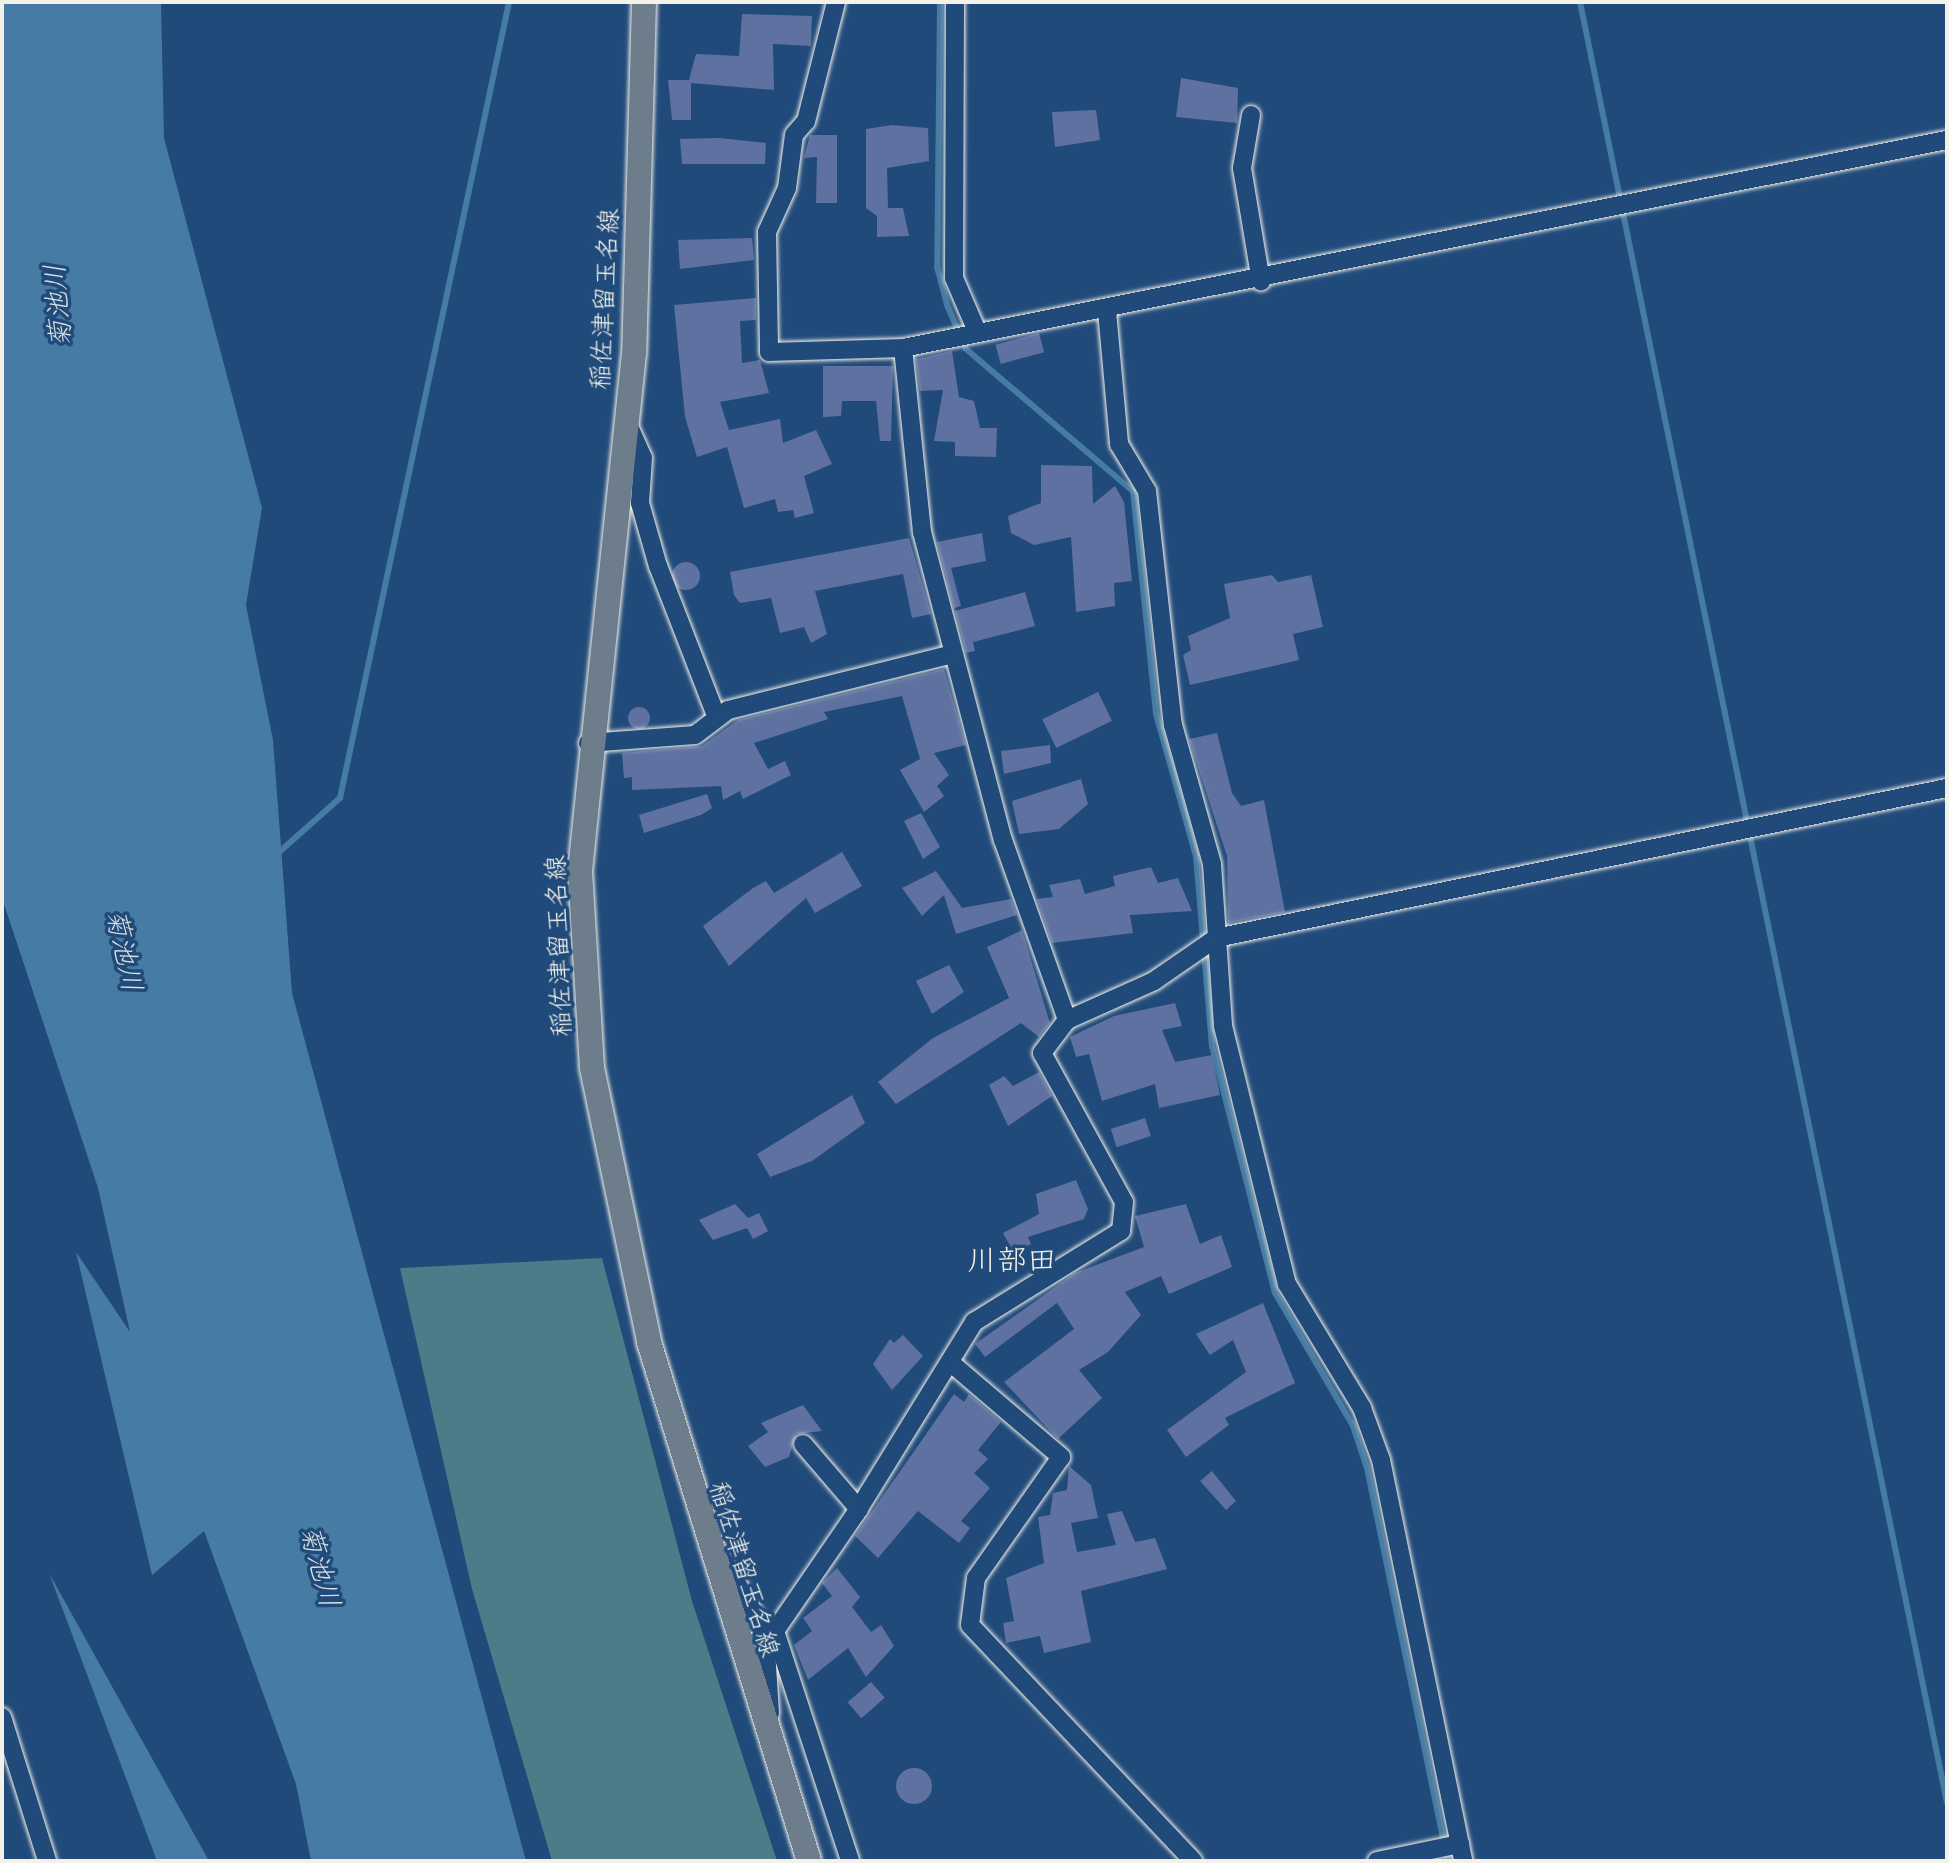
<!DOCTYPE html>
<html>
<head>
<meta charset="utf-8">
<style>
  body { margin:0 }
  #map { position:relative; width:1949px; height:1863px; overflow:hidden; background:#1f4a7a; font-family:Mali,"Klee One",sans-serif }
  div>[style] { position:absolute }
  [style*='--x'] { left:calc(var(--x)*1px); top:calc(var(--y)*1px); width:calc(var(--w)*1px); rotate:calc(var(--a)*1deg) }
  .green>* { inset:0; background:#4c7c87 }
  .water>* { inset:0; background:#467ba3 }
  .stream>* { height:6px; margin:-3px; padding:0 3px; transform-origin:3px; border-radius:3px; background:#467ba3 }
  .building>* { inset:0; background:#5f71a0; transform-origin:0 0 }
  .round { border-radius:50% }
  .roads { filter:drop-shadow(0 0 2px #f4f1e8) drop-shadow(0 0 2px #f4f1e8) }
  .minor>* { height:18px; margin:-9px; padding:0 9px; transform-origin:9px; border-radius:9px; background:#1f4a7a }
  .major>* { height:24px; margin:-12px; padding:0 12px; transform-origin:12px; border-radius:12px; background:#6d7d8c }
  span { translate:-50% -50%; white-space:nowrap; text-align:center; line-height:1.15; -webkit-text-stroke:7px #1f4a7a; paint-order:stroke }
  .street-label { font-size:26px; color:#f4f1e8 }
  .water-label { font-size:28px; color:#dadfde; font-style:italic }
  .quarter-label { font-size:30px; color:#f4f1e8 }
  .frame { position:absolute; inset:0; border:4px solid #f4f1e8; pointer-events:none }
</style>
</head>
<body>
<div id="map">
  <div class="green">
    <div style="clip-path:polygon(602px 1258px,692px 1601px,777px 1861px,552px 1861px,472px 1589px,400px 1268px)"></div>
  </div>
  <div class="water">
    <div style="clip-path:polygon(2px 2px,161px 2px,164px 138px,262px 508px,246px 605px,273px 740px,292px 993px,526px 1861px,311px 1861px,296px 1784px,204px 1531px,152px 1575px,76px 1252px,130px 1332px,98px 1188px,2px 898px)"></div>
    <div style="clip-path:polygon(49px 1573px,209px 1861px,157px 1861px)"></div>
  </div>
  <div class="stream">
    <div style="--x:940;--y:2;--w:265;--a:90.6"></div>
    <div style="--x:937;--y:267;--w:39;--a:75"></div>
    <div style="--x:947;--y:305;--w:48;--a:66.6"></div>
    <div style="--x:966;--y:349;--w:219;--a:40.4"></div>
    <div style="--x:1133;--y:491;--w:224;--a:84.1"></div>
    <div style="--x:1156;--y:714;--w:148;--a:74.3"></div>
    <div style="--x:1196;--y:856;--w:191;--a:85.2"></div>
    <div style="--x:1212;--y:1046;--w:255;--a:75.7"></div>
    <div style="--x:1275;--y:1293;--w:154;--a:59.6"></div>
    <div style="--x:1353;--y:1426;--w:44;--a:71.6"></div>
    <div style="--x:1367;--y:1468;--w:401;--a:78.4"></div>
    <div style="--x:1580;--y:2;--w:1837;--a:78.48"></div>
    <div style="--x:276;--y:855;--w:86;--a:-41.7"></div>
    <div style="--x:340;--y:798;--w:814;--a:-78.01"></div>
  </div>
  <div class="building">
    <div style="clip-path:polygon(742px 14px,812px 16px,811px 46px,773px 44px,774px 90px,691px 83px,691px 120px,672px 120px,668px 80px,689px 80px,696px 54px,739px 56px)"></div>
    <div style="clip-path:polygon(1181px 78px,1238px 88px,1237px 123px,1176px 117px)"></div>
    <div style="clip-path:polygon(1096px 110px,1100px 140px,1055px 147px,1052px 112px)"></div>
    <div style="clip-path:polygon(892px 125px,928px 128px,929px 161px,887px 168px,888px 208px,903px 208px,909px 236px,877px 237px,877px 216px,866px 208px,866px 129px)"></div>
    <div style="clip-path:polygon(810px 135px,837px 135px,837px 203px,816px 203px,817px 157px,804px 158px)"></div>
    <div style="clip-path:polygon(719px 138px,766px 143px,765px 164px,682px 164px,680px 139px)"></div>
    <div style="clip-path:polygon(752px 238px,754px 260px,680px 269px,678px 240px)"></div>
    <div style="clip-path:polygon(756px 298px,756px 320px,740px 321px,742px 363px,760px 360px,769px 393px,720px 402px,729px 430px,780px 419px,783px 443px,816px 430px,832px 464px,804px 476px,814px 513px,795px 518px,793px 510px,778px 512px,775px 499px,744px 508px,727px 447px,697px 457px,685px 417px,674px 305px)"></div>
    <div style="left:1039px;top:333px;width:20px;height:45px;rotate:75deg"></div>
    <div style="clip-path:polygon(952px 351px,959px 397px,974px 401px,980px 428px,997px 428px,996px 457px,955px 456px,955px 442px,934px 441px,943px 390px,920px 391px,916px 359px)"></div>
    <div style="clip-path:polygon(823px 366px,893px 366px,891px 441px,880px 441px,876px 401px,842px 401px,841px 416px,823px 417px)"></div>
    <div style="clip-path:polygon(1041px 465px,1092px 466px,1093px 504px,1115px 486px,1124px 502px,1132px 581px,1114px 583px,1115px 606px,1076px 612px,1071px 537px,1034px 545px,1011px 533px,1008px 516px,1041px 503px)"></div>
    <div style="clip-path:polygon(982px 533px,986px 561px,951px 568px,961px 606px,954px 608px,937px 542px)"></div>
    <div style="clip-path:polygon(909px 538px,931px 614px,912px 618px,903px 574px,815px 591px,827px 634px,811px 643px,804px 627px,780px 633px,771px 598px,740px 603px,734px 595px,730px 572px)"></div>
    <div class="round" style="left:672px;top:562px;width:28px;height:28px"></div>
    <div style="clip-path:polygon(1272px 575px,1278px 582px,1311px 575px,1323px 627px,1293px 634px,1299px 660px,1190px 685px,1183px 655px,1191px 650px,1188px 636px,1230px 618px,1224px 584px)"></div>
    <div style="clip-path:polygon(1025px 592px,1035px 626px,973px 642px,975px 651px,966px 653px,955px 611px)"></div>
    <div style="clip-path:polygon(944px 669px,966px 745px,934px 753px,949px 775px,937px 786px,944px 796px,924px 812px,900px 770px,920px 759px,902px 696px,824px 712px,828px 719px,754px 743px,768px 769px,785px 761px,791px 775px,743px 799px,740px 791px,723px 800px,721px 786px,632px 790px,632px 777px,624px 778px,622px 753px,702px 746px,738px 720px)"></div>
    <div style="left:1098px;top:692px;width:32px;height:62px;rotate:64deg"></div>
    <div class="round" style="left:628px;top:707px;width:22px;height:22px"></div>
    <div style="clip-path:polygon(1217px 733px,1232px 793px,1241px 806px,1264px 800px,1285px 912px,1228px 923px,1227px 856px,1189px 739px)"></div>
    <div style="clip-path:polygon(1050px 745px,1051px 763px,1004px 774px,1001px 751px)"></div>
    <div style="clip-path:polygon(1081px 779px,1088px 804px,1059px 829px,1019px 834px,1012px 801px)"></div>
    <div style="clip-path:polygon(707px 794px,712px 808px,701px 815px,644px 833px,639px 815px)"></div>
    <div style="clip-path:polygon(921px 813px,940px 847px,923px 859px,904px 821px)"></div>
    <div style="clip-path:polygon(842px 852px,862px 886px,815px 913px,806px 898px,729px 966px,703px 926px,753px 888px,766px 881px,774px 893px)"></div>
    <div style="clip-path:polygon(1151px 867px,1158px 883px,1178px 878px,1192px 911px,1130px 915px,1133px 933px,1052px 943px,1037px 899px,1053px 897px,1049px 885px,1080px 879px,1085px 894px,1115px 886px,1113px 876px)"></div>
    <div style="clip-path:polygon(936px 871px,962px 908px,1011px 899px,1017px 915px,956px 934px,944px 895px,922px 916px,902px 888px)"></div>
    <div style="clip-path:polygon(1022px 930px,1050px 1023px,1039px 1037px,1021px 1023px,896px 1104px,878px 1082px,933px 1038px,1009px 998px,987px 947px)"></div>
    <div style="clip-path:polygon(949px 965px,964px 992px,932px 1014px,916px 981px)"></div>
    <div style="clip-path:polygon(1175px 1003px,1182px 1026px,1162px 1030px,1175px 1062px,1212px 1055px,1220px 1095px,1159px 1108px,1155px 1084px,1102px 1101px,1089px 1054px,1076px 1057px,1070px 1037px,1114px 1016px)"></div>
    <div style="clip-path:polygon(1039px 1072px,1052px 1096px,1008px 1126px,989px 1085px,1004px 1076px,1013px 1086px)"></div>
    <div style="clip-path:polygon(852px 1095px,865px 1123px,812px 1161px,770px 1177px,757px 1154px)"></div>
    <div style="left:1145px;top:1118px;width:19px;height:36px;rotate:72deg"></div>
    <div style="clip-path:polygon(1076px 1180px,1088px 1209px,1084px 1219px,1028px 1237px,1031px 1244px,1014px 1253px,1003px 1233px,1039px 1214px,1036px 1194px)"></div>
    <div style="clip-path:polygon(735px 1204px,748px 1218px,759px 1213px,768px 1231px,753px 1239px,747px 1228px,713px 1240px,699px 1220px)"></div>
    <div style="clip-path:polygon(1186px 1204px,1200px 1244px,1221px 1235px,1232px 1267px,1169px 1294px,1161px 1276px,1125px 1292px,1141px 1315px,1108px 1352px,1079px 1370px,1102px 1398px,1058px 1439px,1004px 1382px,1074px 1329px,1057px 1303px,985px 1357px,975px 1344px,1075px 1273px,1144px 1247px,1135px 1216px)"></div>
    <div style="clip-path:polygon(1263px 1303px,1295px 1383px,1225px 1418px,1229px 1425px,1186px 1457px,1167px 1430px,1246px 1372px,1233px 1340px,1210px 1355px,1196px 1334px)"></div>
    <div style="clip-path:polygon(903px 1335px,923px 1356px,892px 1390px,873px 1364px,890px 1339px,894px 1343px)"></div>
    <div style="clip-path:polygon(954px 1394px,964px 1402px,969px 1394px,1001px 1422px,978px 1450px,988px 1459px,974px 1473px,990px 1488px,961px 1521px,970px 1528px,959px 1543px,918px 1511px,878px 1558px,855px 1536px)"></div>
    <div style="clip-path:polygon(803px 1405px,822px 1431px,796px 1434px,789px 1457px,765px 1467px,748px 1446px,768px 1432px,761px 1423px)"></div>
    <div style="clip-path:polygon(1069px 1466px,1091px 1485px,1098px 1518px,1071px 1523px,1077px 1552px,1116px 1545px,1107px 1514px,1122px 1511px,1135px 1542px,1155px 1538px,1167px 1569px,1081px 1591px,1091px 1642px,1044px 1653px,1040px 1636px,1006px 1643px,1003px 1623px,1014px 1621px,1006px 1578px,1044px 1563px,1038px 1517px,1050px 1515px,1053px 1493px,1067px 1490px)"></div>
    <div style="clip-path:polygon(1212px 1471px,1236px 1501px,1226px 1510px,1200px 1481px)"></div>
    <div style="clip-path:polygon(837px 1568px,860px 1597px,852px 1607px,871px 1632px,881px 1625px,894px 1646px,866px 1677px,848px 1648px,808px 1680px,794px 1645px,812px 1631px,803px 1618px,832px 1596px,822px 1583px)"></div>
    <div style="left:871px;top:1682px;width:21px;height:31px;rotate:49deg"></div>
    <div class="round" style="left:896px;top:1768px;width:36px;height:36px"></div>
  </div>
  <div class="roads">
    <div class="minor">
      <div style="--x:836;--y:2;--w:123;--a:104.1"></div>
      <div style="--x:806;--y:121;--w:18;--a:131"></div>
      <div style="--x:794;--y:135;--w:53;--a:97.5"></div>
      <div style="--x:787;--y:188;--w:48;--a:114.4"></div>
      <div style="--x:767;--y:232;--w:120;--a:89"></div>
      <div style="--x:769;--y:352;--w:134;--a:-1.7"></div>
      <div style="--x:903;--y:348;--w:1065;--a:-11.27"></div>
      <div style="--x:955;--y:2;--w:276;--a:90.2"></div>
      <div style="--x:954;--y:278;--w:56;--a:66.7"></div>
      <div style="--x:1251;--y:115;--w:54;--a:99.6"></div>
      <div style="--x:1242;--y:168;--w:115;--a:80.5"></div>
      <div style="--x:1107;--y:311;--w:134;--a:84.8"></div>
      <div style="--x:1119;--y:444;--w:55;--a:59.2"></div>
      <div style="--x:1147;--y:491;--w:235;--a:83.7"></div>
      <div style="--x:1173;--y:725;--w:144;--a:74.3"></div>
      <div style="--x:1212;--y:864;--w:162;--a:86.1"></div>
      <div style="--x:1223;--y:1026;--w:266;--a:76.1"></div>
      <div style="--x:1287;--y:1284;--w:145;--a:58.8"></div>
      <div style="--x:1362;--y:1408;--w:55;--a:69.9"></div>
      <div style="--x:1381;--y:1460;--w:409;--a:78.4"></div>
      <div style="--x:903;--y:348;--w:185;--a:84.1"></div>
      <div style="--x:922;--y:532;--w:318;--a:75.3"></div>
      <div style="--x:1003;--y:840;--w:191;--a:70.4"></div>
      <div style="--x:627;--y:422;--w:39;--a:66"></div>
      <div style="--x:643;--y:458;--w:45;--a:93.8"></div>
      <div style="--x:640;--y:503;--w:66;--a:74.1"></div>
      <div style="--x:658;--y:566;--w:163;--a:68.8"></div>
      <div style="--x:588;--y:743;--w:107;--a:-4.3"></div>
      <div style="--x:695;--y:735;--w:41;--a:-37.1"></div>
      <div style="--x:728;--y:710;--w:232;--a:-14"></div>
      <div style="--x:951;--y:1363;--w:145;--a:40.5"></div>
      <div style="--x:1061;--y:1457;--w:148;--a:125.1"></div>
      <div style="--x:976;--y:1578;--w:47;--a:97.3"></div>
      <div style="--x:970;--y:1625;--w:325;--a:46.6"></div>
      <div style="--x:803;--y:1444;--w:86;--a:49.3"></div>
      <div style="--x:723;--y:1559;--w:85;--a:60.4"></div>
      <div style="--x:775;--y:1631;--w:242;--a:71.9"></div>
      <div style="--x:770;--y:1713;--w:80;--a:-93.6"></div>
      <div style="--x:765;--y:1633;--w:10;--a:-11"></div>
      <div style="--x:775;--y:1631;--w:143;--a:-55.5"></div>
      <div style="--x:856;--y:1513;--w:225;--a:-58.3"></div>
      <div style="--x:974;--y:1322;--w:173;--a:-31.8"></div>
      <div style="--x:1121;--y:1231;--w:29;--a:-84"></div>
      <div style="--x:1124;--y:1202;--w:170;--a:-118.8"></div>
      <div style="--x:1042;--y:1053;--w:41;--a:-52.9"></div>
      <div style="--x:1067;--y:1020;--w:95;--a:-24.1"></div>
      <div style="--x:1154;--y:981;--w:75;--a:-34.7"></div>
      <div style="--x:1216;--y:938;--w:746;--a:-11.6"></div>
      <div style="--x:2;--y:1717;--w:151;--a:72.6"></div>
      <div style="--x:1377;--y:1861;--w:85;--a:-11.6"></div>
    </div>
    <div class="major">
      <div style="--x:644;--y:2;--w:351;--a:91.6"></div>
      <div style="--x:634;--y:353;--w:521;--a:95.95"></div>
      <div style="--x:580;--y:871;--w:197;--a:86.5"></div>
      <div style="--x:592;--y:1068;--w:280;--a:78.2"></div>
      <div style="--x:649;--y:1342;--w:543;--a:72.87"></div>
    </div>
  </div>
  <div class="street-label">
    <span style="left:604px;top:299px;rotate:-87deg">稲佐津留玉名線</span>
    <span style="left:558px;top:946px;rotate:-92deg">稲佐津留玉名線</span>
    <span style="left:745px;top:1569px;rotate:73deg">稲佐津留玉名線</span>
  </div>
  <div class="water-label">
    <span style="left:56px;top:306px;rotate:-95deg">菊池川</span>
    <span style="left:126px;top:950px;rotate:78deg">菊池川</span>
    <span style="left:322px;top:1566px;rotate:75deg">菊池川</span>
  </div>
  <div class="quarter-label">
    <span style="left:1012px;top:1258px">川部田</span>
  </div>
  <div class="frame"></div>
</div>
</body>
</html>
